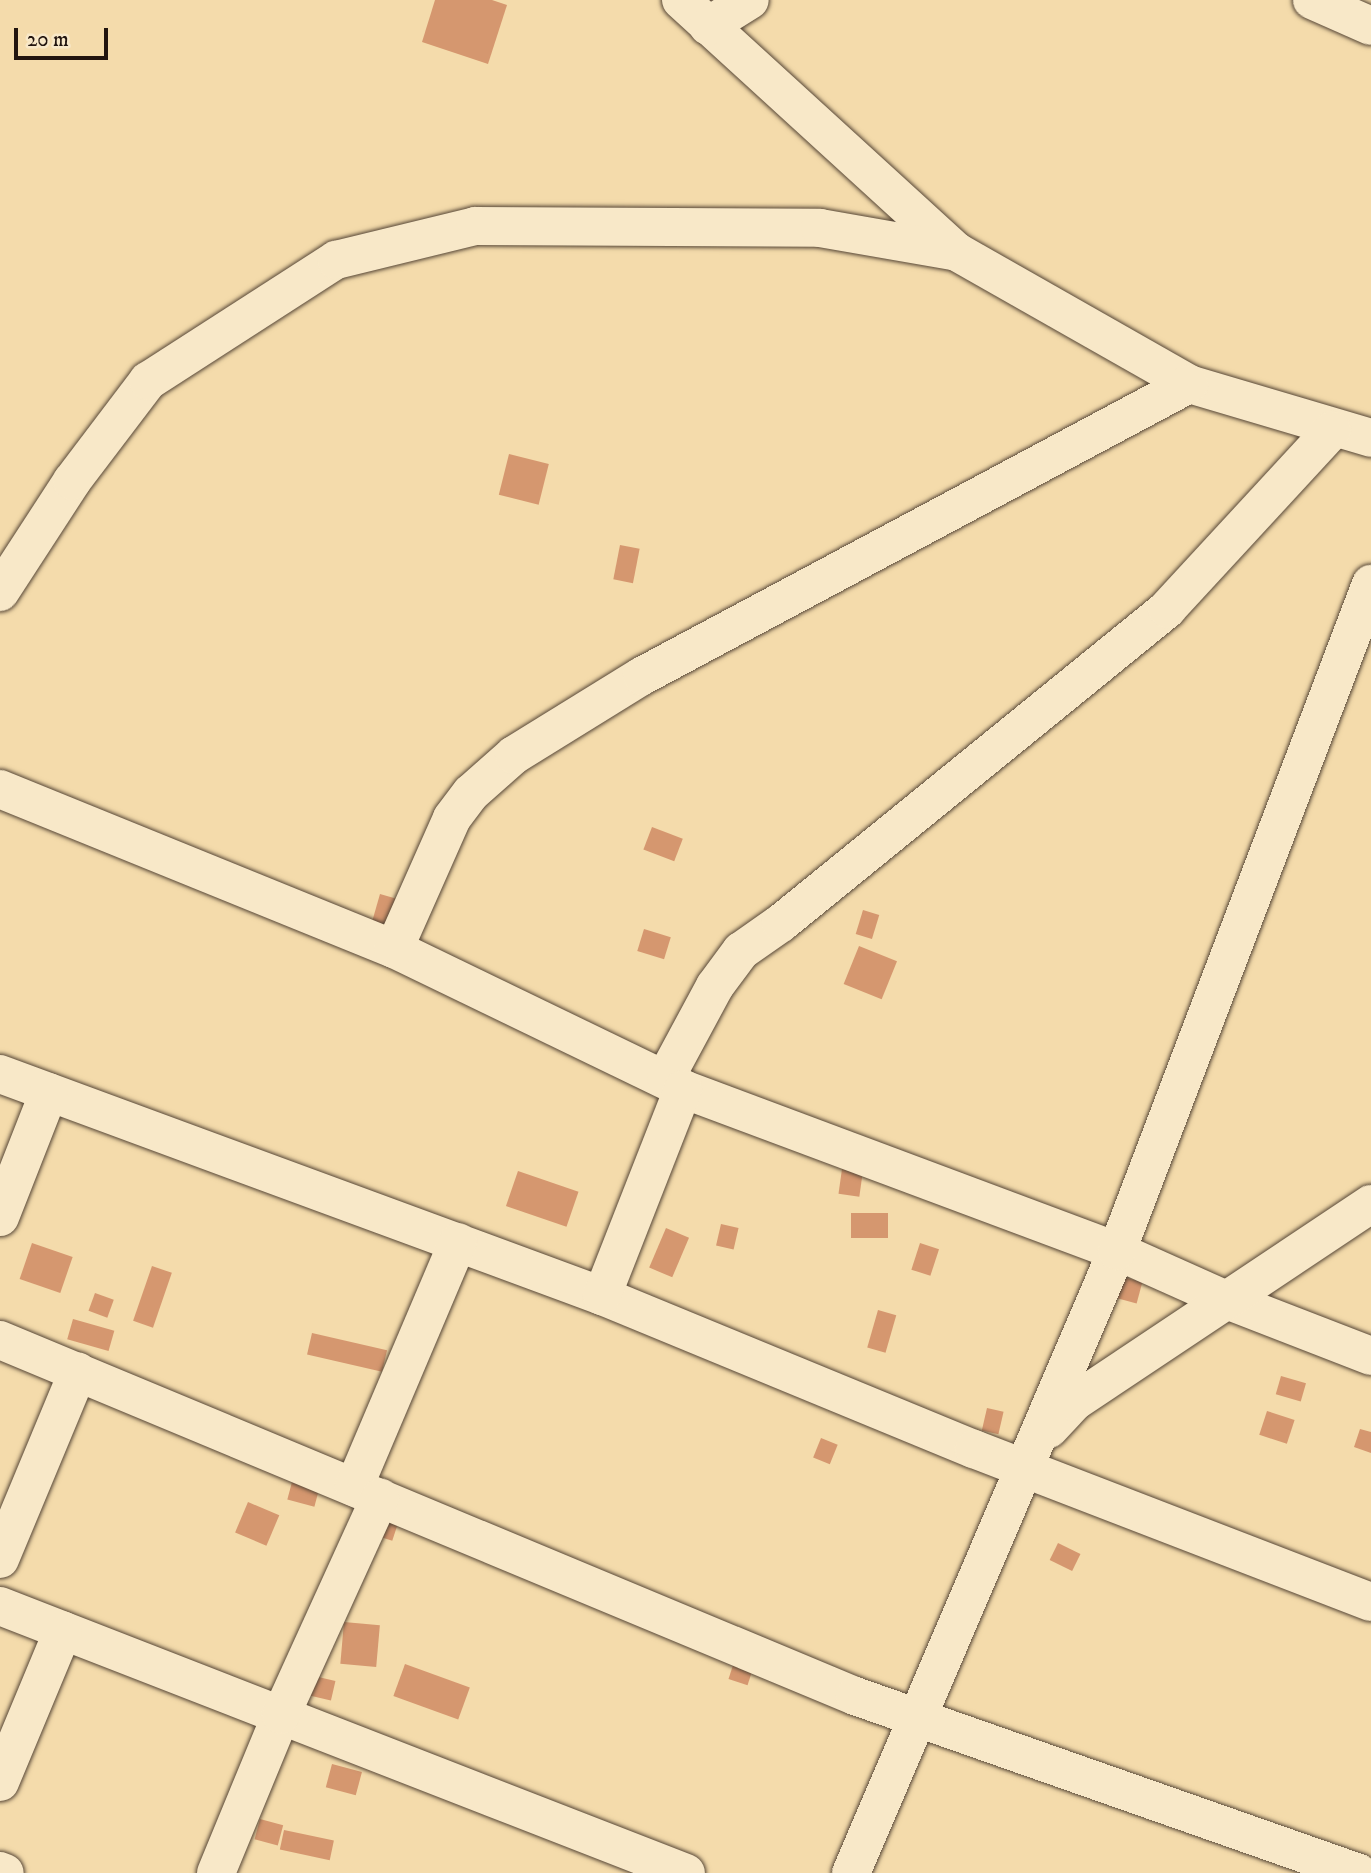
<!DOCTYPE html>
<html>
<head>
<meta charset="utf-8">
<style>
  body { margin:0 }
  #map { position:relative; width:1371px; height:1873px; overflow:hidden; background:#f4dbab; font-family:"IM FELL DW Pica",serif }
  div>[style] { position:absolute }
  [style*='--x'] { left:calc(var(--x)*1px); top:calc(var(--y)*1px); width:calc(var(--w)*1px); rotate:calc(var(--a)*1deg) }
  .building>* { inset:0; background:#d5976f; transform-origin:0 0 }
  .roads { filter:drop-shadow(0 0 2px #564636) drop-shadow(0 0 2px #564636) }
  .street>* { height:38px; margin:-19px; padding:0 19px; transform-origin:19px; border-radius:19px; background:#f8e8c8 }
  span { translate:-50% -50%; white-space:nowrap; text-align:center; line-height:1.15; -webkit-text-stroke:7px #f8e8c8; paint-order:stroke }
  .scale { position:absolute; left:14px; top:28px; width:94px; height:32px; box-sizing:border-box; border:4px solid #22150f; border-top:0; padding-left:9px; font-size:21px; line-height:24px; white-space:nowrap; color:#22150f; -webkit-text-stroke:5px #f8e8c8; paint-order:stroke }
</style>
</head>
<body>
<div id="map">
  <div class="building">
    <div style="clip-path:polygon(435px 0,492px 0,507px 5px,488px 64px,422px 42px)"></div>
    <div style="left:509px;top:454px;width:41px;height:42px;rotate:14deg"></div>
    <div style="left:620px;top:545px;width:20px;height:35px;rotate:11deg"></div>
    <div style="left:652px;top:827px;width:33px;height:24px;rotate:21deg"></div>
    <div style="left:380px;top:894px;width:19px;height:32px;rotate:16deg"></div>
    <div style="left:863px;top:910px;width:17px;height:25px;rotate:17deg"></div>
    <div style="left:644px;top:929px;width:28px;height:23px;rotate:17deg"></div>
    <div style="left:859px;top:946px;width:41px;height:41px;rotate:22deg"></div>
    <div style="left:842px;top:1169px;width:21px;height:25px;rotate:8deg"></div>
    <div style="left:518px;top:1171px;width:64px;height:37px;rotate:19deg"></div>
    <div style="left:851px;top:1213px;width:37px;height:25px"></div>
    <div style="left:721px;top:1224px;width:18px;height:22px;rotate:13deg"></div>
    <div style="left:666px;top:1228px;width:25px;height:43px;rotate:23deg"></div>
    <div style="left:32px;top:1243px;width:43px;height:38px;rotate:19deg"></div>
    <div style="left:920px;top:1243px;width:20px;height:28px;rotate:18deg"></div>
    <div style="left:152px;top:1266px;width:21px;height:58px;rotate:19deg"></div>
    <div style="left:1123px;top:1277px;width:20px;height:22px;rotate:15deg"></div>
    <div style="left:95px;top:1293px;width:20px;height:19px;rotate:20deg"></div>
    <div style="left:878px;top:1310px;width:19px;height:39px;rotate:16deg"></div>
    <div style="left:73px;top:1319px;width:43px;height:21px;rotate:16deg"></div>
    <div style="left:312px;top:1333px;width:77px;height:22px;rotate:13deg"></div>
    <div style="left:1281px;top:1376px;width:26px;height:19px;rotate:16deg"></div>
    <div style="left:987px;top:1408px;width:17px;height:23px;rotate:13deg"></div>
    <div style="left:1267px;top:1411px;width:29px;height:25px;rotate:18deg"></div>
    <div style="clip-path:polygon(1360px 1429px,1371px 1432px,1371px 1453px,1354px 1447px)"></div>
    <div style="left:821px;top:1438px;width:18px;height:21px;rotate:22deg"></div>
    <div style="left:292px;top:1482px;width:28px;height:18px;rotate:15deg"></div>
    <div style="left:248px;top:1502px;width:34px;height:33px;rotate:23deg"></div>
    <div style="left:381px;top:1514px;width:19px;height:22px;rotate:18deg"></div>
    <div style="left:1058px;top:1543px;width:25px;height:19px;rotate:26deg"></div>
    <div style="left:344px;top:1622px;width:36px;height:42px;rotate:5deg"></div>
    <div style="left:735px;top:1659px;width:20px;height:21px;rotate:18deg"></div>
    <div style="left:405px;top:1664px;width:69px;height:34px;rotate:20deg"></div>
    <div style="left:314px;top:1676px;width:22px;height:20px;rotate:13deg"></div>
    <div style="left:332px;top:1764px;width:31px;height:24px;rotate:15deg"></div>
    <div style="left:260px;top:1819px;width:24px;height:21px;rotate:15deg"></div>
    <div style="left:284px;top:1830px;width:51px;height:20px;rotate:12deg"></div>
  </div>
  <div class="roads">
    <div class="street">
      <div style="--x:681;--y:0;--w:374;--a:42.4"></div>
      <div style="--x:957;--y:252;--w:267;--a:29.6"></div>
      <div style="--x:1189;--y:384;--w:190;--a:16.5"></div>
      <div style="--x:1312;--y:0;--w:64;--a:23.8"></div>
      <div style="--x:708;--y:26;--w:49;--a:-31.8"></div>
      <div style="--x:0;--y:592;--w:132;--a:-57"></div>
      <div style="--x:72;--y:481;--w:126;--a:-52.8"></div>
      <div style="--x:148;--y:381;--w:224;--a:-32.8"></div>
      <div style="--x:336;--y:260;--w:143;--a:-13.7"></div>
      <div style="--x:475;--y:226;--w:345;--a:0.3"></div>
      <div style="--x:820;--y:228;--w:139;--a:9.9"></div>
      <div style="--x:0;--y:789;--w:425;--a:22.1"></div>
      <div style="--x:394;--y:949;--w:321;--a:25.8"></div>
      <div style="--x:683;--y:1089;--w:463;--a:20.5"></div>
      <div style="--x:1117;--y:1251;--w:123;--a:24.1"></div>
      <div style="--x:1229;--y:1301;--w:152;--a:21.2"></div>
      <div style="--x:394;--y:949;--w:143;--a:-66.1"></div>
      <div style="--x:452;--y:818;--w:31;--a:-53"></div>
      <div style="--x:471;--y:793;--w:57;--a:-41.5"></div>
      <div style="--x:514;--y:755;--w:150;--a:-31.7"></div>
      <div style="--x:642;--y:676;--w:620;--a:-28.09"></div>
      <div style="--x:0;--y:1074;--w:642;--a:20.24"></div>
      <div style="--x:602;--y:1296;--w:402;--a:22.4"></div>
      <div style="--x:974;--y:1449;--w:425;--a:21.1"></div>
      <div style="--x:666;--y:1077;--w:103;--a:-61.7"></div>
      <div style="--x:715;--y:986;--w:44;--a:-53.4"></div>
      <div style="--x:741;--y:951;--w:49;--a:-35"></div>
      <div style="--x:781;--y:923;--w:498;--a:-39.1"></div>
      <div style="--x:1167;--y:609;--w:243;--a:-47.3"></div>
      <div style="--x:0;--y:1217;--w:134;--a:-68.6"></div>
      <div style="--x:602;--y:1296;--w:222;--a:-68.6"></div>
      <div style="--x:0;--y:1340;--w:926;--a:22.61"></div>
      <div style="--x:855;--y:1696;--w:534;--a:19.35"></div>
      <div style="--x:1049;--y:1429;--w:37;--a:-47"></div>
      <div style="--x:1074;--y:1402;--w:357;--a:-33.7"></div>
      <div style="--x:354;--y:1487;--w:266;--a:-67"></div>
      <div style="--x:0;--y:1559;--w:203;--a:-67.4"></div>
      <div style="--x:0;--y:1606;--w:736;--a:21.27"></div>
      <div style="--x:0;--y:1782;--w:164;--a:-67.4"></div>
      <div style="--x:0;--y:1871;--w:5;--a:22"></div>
      <div style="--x:216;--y:1873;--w:171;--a:-67.6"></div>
      <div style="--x:281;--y:1715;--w:239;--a:-65.5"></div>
      <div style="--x:851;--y:1873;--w:676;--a:-66.85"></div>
      <div style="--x:1117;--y:1251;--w:714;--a:-69.15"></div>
    </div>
  </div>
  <div class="scale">20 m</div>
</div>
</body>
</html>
